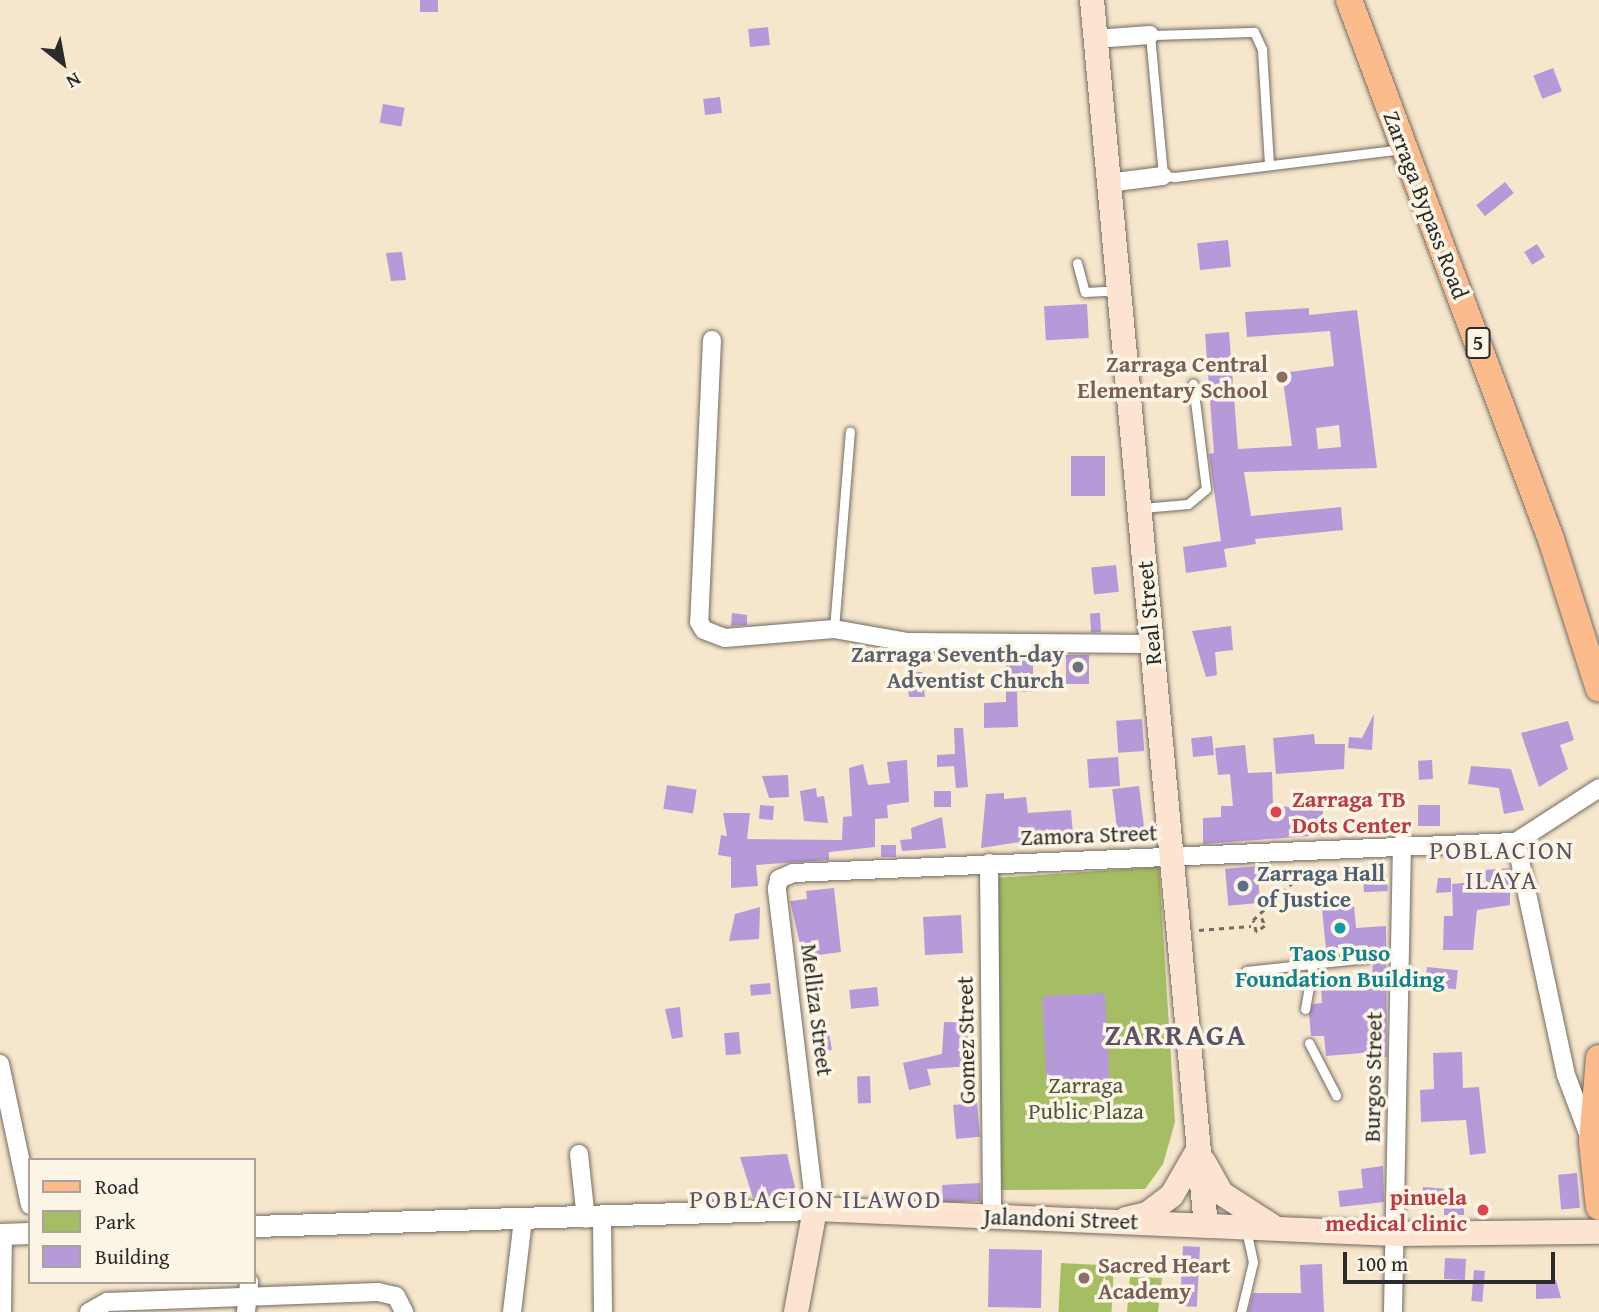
<!DOCTYPE html>
<html>
<head>
<meta charset="utf-8">
<style>
  body { margin:0 }
  #map { position:relative; width:1599px; height:1312px; overflow:hidden; background:#f6e6cc; font-family:"Gentium Book Plus",serif }
  div>[style] { position:absolute }
  [style*='--x'] { left:calc(var(--x)*1px); top:calc(var(--y)*1px); width:calc(var(--w)*1px); rotate:calc(var(--a)*1deg) }
  .green>* { inset:0; background:#a6be63; transform-origin:0 0 }
  .building>* { inset:0; background:#b699d9; transform-origin:0 0 }
  .path>* { height:2.5px; margin-top:-1.25px; transform-origin:0; background:repeating-linear-gradient(90deg,#726c63 0 5px,transparent 0 10px) }
  .roads { filter:drop-shadow(0 0 2px #726c63) drop-shadow(0 0 2px #726c63) }
  .service>* { height:9px; margin:-4.5px; padding:0 4.5px; transform-origin:4.5px; border-radius:4.5px; background:#fff }
  .minor>* { height:18px; margin:-9px; padding:0 9px; transform-origin:9px; border-radius:9px; background:#fff }
  .tertiary>* { height:21px; margin:-10.5px; padding:0 10.5px; transform-origin:10.5px; border-radius:10.5px; background:#fff }
  .secondary>* { height:24px; margin:-12px; padding:0 12px; transform-origin:12px; border-radius:12px; background:#fde4d1 }
  .primary>* { height:26px; margin:-13px; padding:0 13px; transform-origin:13px; border-radius:13px; background:#fbbb8d }
  .dots>* { width:19px; height:19px; translate:-50% -50%; box-sizing:border-box; border:4px solid #fcf5e5; border-radius:50% }
  span { translate:-50% -50%; white-space:nowrap; text-align:center; line-height:1.15; -webkit-text-stroke:7px #fcf5e5; paint-order:stroke }
  .shield-label span { padding:2px 5px; background:#fcf5e5; border:2px solid; border-radius:5px; -webkit-text-stroke-width:0 }
  .shield-label { font-size:21px; color:#2b2b2b; font-weight:700 }
  .street-label { font-size:23px; color:#2b2b2b }
  .education-label { font-size:23px; color:#785e54; font-weight:700 }
  .right { translate:-100% -50%; text-align:right }
  .left { translate:0 -50%; text-align:left }
  .worship-label { font-size:23px; color:#5b616d; font-weight:700 }
  .health-label { font-size:23px; color:#be3a42; font-weight:700 }
  .service-label { font-size:23px; color:#4e5e75; font-weight:700 }
  .culture-label { font-size:23px; color:#0d838f; font-weight:700 }
  .park-label { font-size:23px; color:#50573c }
  .quarter-label { font-size:26px; color:#5c5268; letter-spacing:2px }
  .district-label { font-size:30px; color:#5c5268; font-weight:700; letter-spacing:2px }
  .legend { position:absolute; left:28px; top:1158px; width:228px; height:126px; box-sizing:border-box; background:#fcf5e5; border:2px solid #a8a49b; margin:0; padding:9px 12px; list-style:none; font-size:21px; color:#2b2b2b }
  .legend li { display:flex; align-items:center; gap:14px; height:35px }
  .legend b { width:35px; border:2px solid #a8a49b }
  .north { position:absolute; left:28px; top:28px; width:70px; height:70px; -webkit-text-stroke:5px #fcf5e5; paint-order:stroke; rotate:149deg; font-size:19px; font-weight:700; line-height:28px; text-align:center; color:#2b2b2b }
  .north::after { content:''; display:block; margin:auto; width:24px; height:32px; background:#2b2b2b; clip-path:polygon(50% 0,100% 100%,50% 72%,0 100%) }
  .scale { position:absolute; left:1343px; top:1252px; width:212px; height:32px; box-sizing:border-box; border:4px solid #2b2b2b; border-top:0; padding-left:9px; font-size:21px; line-height:24px; white-space:nowrap; color:#2b2b2b; -webkit-text-stroke:5px #fcf5e5; paint-order:stroke }
</style>
</head>
<body>
<div id="map">
  <div class="green">
    <div style="clip-path:polygon(1159px 867px,1175px 1122px,1163px 1164px,1145px 1189px,1000px 1190px,994px 878px)"></div>
    <div style="left:1061px;top:1263px;width:53px;height:49px;rotate:3deg"></div>
    <div style="clip-path:polygon(1130px 1277px,1162px 1278px,1158px 1312px,1127px 1312px)"></div>
  </div>
  <div class="building">
    <div style="left:420px;top:0;width:18px;height:12px"></div>
    <div style="left:768px;top:27px;width:18px;height:20px;rotate:84deg"></div>
    <div style="left:1553px;top:68px;width:25px;height:21px;rotate:69deg"></div>
    <div style="left:720px;top:97px;width:16px;height:17px;rotate:83deg"></div>
    <div style="left:383px;top:104px;width:22px;height:19px;rotate:10deg"></div>
    <div style="left:1505px;top:182px;width:14px;height:37px;rotate:51deg"></div>
    <div style="left:1228px;top:240px;width:27px;height:31px;rotate:84deg"></div>
    <div style="left:1537px;top:244px;width:15px;height:15px;rotate:58deg"></div>
    <div style="clip-path:polygon(402px 252px,406px 280px,391px 281px,386px 253px)"></div>
    <div style="left:1087px;top:304px;width:34px;height:43px;rotate:87deg"></div>
    <div style="clip-path:polygon(evenodd,1309px 308px,1309px 315px,1357px 310px,1377px 468px,1244px 472px,1251px 516px,1341px 507px,1343px 530px,1255px 539px,1256px 544px,1224px 549px,1227px 567px,1186px 573px,1183px 547px,1221px 541px,1209px 454px,1214px 453px,1205px 334px,1229px 332px,1238px 449px,1292px 446px,1282px 373px,1334px 366px,1330px 331px,1247px 337px,1245px 312px,1309px 308px,1339px 425px,1341px 447px,1318px 449px,1316px 428px,1339px 425px)"></div>
    <div style="left:1071px;top:456px;width:34px;height:40px"></div>
    <div style="left:1116px;top:565px;width:27px;height:25px;rotate:84deg"></div>
    <div style="clip-path:polygon(732px 613px,747px 615px,747px 625px,731px 626px)"></div>
    <div style="left:1100px;top:613px;width:19px;height:10px;rotate:87deg"></div>
    <div style="clip-path:polygon(1231px 626px,1233px 650px,1215px 652px,1217px 675px,1206px 677px,1192px 631px)"></div>
    <div style="left:1066px;top:655px;width:23px;height:29px"></div>
    <div style="clip-path:polygon(1006px 658px,1033px 658px,1033px 692px,1017px 692px,1018px 727px,984px 728px,984px 703px,1006px 702px)"></div>
    <div style="clip-path:polygon(906px 672px,922px 672px,925px 697px,909px 697px)"></div>
    <div style="clip-path:polygon(1374px 714px,1372px 750px,1348px 748px,1349px 737px,1362px 738px)"></div>
    <div style="left:1142px;top:719px;width:32px;height:26px;rotate:86deg"></div>
    <div style="clip-path:polygon(1568px 721px,1574px 740px,1560px 745px,1568px 769px,1539px 787px,1521px 733px)"></div>
    <div style="clip-path:polygon(954px 728px,963px 728px,968px 787px,956px 788px,954px 766px,937px 767px,937px 755px,955px 754px)"></div>
    <div style="clip-path:polygon(1314px 734px,1315px 744px,1345px 744px,1344px 769px,1276px 774px,1273px 738px)"></div>
    <div style="left:1212px;top:736px;width:19px;height:21px;rotate:84deg"></div>
    <div style="clip-path:polygon(1245px 745px,1248px 773px,1272px 772px,1273px 805px,1323px 811px,1323px 835px,1203px 844px,1203px 818px,1221px 817px,1221px 806px,1233px 806px,1230px 774px,1218px 775px,1215px 748px)"></div>
    <div style="left:1118px;top:757px;width:29px;height:31px;rotate:86deg"></div>
    <div style="clip-path:polygon(907px 760px,909px 802px,887px 805px,888px 818px,875px 819px,875px 847px,829px 852px,829px 860px,756px 865px,758px 886px,731px 888px,731px 857px,718px 855px,721px 835px,727px 836px,723px 813px,750px 813px,747px 839px,842px 840px,843px 817px,852px 816px,849px 768px,863px 764px,868px 785px,890px 783px,887px 762px)"></div>
    <div style="left:1432px;top:760px;width:19px;height:14px;rotate:87deg"></div>
    <div style="clip-path:polygon(1471px 766px,1511px 769px,1524px 810px,1504px 814px,1499px 788px,1468px 784px)"></div>
    <div style="clip-path:polygon(788px 775px,789px 797px,769px 798px,762px 776px)"></div>
    <div style="left:667px;top:785px;width:30px;height:24px;rotate:9deg"></div>
    <div style="left:1139px;top:786px;width:49px;height:27px;rotate:83deg"></div>
    <div style="clip-path:polygon(816px 788px,817px 797px,824px 796px,828px 823px,804px 821px,800px 791px)"></div>
    <div style="left:934px;top:791px;width:17px;height:16px"></div>
    <div style="clip-path:polygon(1004px 793px,1004px 799px,1026px 797px,1028px 813px,1071px 810px,1073px 834px,981px 848px,986px 794px)"></div>
    <div style="left:760px;top:805px;width:14px;height:14px;rotate:4deg"></div>
    <div style="left:1418px;top:805px;width:22px;height:21px"></div>
    <div style="clip-path:polygon(942px 817px,946px 848px,902px 851px,900px 840px,912px 839px,911px 828px)"></div>
    <div style="left:896px;top:845px;width:12px;height:15px;rotate:90deg"></div>
    <div style="left:1257px;top:866px;width:37px;height:32px;rotate:85deg"></div>
    <div style="clip-path:polygon(1510px 868px,1510px 905px,1477px 910px,1473px 950px,1443px 950px,1444px 916px,1453px 916px,1452px 884px,1486px 881px,1485px 870px)"></div>
    <div style="left:1387px;top:874px;width:17px;height:24px;rotate:87deg"></div>
    <div style="clip-path:polygon(1438px 878px,1451px 878px,1451px 892px,1436px 893px)"></div>
    <div style="clip-path:polygon(834px 888px,841px 952px,803px 957px,790px 901px,807px 899px,806px 891px)"></div>
    <div style="clip-path:polygon(1354px 906px,1356px 928px,1386px 926px,1387px 1057px,1374px 1058px,1374px 1052px,1326px 1056px,1324px 1036px,1311px 1036px,1309px 1014px,1313px 1004px,1322px 1003px,1321px 987px,1371px 982px,1374px 957px,1365px 945px,1326px 949px,1322px 909px)"></div>
    <div style="clip-path:polygon(760px 907px,759px 939px,729px 941px,735px 914px)"></div>
    <div style="left:961px;top:915px;width:38px;height:38px;rotate:87deg"></div>
    <div style="left:1427px;top:967px;width:31px;height:19px;rotate:6deg"></div>
    <div style="left:770px;top:983px;width:11px;height:20px;rotate:85deg"></div>
    <div style="left:877px;top:987px;width:19px;height:28px;rotate:84deg"></div>
    <div style="left:1105px;top:993px;width:90px;height:63px;rotate:87deg"></div>
    <div style="clip-path:polygon(680px 1007px,683px 1037px,672px 1039px,665px 1009px)"></div>
    <div style="clip-path:polygon(944px 1022px,975px 1023px,971px 1066px,927px 1069px,931px 1085px,909px 1090px,903px 1063px,942px 1054px)"></div>
    <div style="left:739px;top:1032px;width:22px;height:15px;rotate:85deg"></div>
    <div style="left:829px;top:1034px;width:16px;height:13px;rotate:79deg"></div>
    <div style="clip-path:polygon(1462px 1052px,1463px 1088px,1479px 1087px,1486px 1153px,1470px 1155px,1466px 1120px,1421px 1122px,1420px 1090px,1434px 1089px,1433px 1053px)"></div>
    <div style="left:870px;top:1076px;width:27px;height:13px;rotate:88deg"></div>
    <div style="left:977px;top:1103px;width:34px;height:24px;rotate:85deg"></div>
    <div style="clip-path:polygon(787px 1154px,795px 1187px,790px 1194px,753px 1198px,740px 1157px)"></div>
    <div style="clip-path:polygon(1383px 1166px,1384px 1202px,1340px 1207px,1338px 1191px,1363px 1188px,1361px 1169px)"></div>
    <div style="left:1577px;top:1173px;width:35px;height:19px;rotate:85deg"></div>
    <div style="left:980px;top:1183px;width:18px;height:38px;rotate:87deg"></div>
    <div style="left:1423px;top:1187px;width:21px;height:19px;rotate:5deg"></div>
    <div style="left:1444px;top:1205px;width:20px;height:10px"></div>
    <div style="left:1183px;top:1246px;width:17px;height:60px;rotate:3deg"></div>
    <div style="left:989px;top:1249px;width:53px;height:58px;rotate:1deg"></div>
    <div style="left:1445px;top:1258px;width:21px;height:21px;rotate:3deg"></div>
    <div style="clip-path:polygon(1322px 1264px,1324px 1312px,1248px 1312px,1253px 1293px,1301px 1293px,1300px 1265px)"></div>
    <div style="left:1474px;top:1270px;width:11px;height:31px;rotate:5deg"></div>
    <div style="clip-path:polygon(1536px 1280px,1556px 1280px,1561px 1298px,1536px 1299px)"></div>
  </div>
  <div class="path">
    <div style="--x:1262;--y:918;--w:9;--a:69"></div>
    <div style="--x:1265;--y:926;--w:11;--a:146"></div>
    <div style="--x:1256;--y:932;--w:12;--a:-104"></div>
    <div style="--x:1253;--y:920;--w:77;--a:-43.4"></div>
    <div style="--x:1199;--y:930;--w:52;--a:-4.4"></div>
  </div>
  <div class="roads">
    <div class="service">
      <div style="--x:1269;--y:164;--w:115;--a:-93.5"></div>
      <div style="--x:1262;--y:49;--w:19;--a:-115"></div>
      <div style="--x:1254;--y:32;--w:104;--a:178.3"></div>
      <div style="--x:1150;--y:35;--w:142;--a:84.7"></div>
      <div style="--x:1163;--y:176;--w:12;--a:5"></div>
      <div style="--x:1175;--y:177;--w:229;--a:-7"></div>
      <div style="--x:1077;--y:263;--w:30;--a:75"></div>
      <div style="--x:1085;--y:292;--w:33;--a:-3"></div>
      <div style="--x:1142;--y:508;--w:46;--a:-5"></div>
      <div style="--x:1188;--y:504;--w:23;--a:-40"></div>
      <div style="--x:1206;--y:489;--w:106;--a:-97.1"></div>
      <div style="--x:834;--y:629;--w:198;--a:-85.4"></div>
      <div style="--x:1246;--y:971;--w:122;--a:-6.1"></div>
      <div style="--x:1305;--y:1009;--w:46;--a:-79.9"></div>
      <div style="--x:1309;--y:1043;--w:59;--a:62.6"></div>
      <div style="--x:1241;--y:1312;--w:51;--a:-76.5"></div>
      <div style="--x:1253;--y:1262;--w:34;--a:-102"></div>
    </div>
    <div class="minor">
      <div style="--x:1095;--y:39;--w:55;--a:-4.2"></div>
      <div style="--x:1108;--y:183;--w:55;--a:-7.3"></div>
      <div style="--x:712;--y:340;--w:282;--a:92.6"></div>
      <div style="--x:699;--y:622;--w:9;--a:58"></div>
      <div style="--x:704;--y:630;--w:22;--a:21"></div>
      <div style="--x:725;--y:638;--w:109;--a:-4.7"></div>
      <div style="--x:834;--y:629;--w:75;--a:10"></div>
      <div style="--x:908;--y:642;--w:243;--a:0.5"></div>
      <div style="--x:1516;--y:842;--w:99;--a:-33"></div>
      <div style="--x:989;--y:863;--w:353;--a:89.5"></div>
      <div style="--x:0;--y:1064;--w:144;--a:78"></div>
      <div style="--x:579;--y:1154;--w:65;--a:83.9"></div>
      <div style="--x:815;--y:1209;--w:323;--a:-96.8"></div>
      <div style="--x:777;--y:888;--w:9;--a:-77"></div>
      <div style="--x:779;--y:879;--w:15;--a:-23"></div>
      <div style="--x:793;--y:873;--w:724;--a:-2.46"></div>
      <div style="--x:1516;--y:842;--w:238;--a:77.9"></div>
      <div style="--x:1566;--y:1075;--w:68;--a:69.4"></div>
      <div style="--x:602;--y:1218;--w:94;--a:89.4"></div>
      <div style="--x:2;--y:1312;--w:78;--a:-89.3"></div>
      <div style="--x:89;--y:1312;--w:21;--a:-29"></div>
      <div style="--x:107;--y:1302;--w:271;--a:-2.1"></div>
      <div style="--x:378;--y:1292;--w:18;--a:13"></div>
      <div style="--x:396;--y:1296;--w:18;--a:63"></div>
      <div style="--x:246;--y:1312;--w:30;--a:-84"></div>
      <div style="--x:512;--y:1312;--w:93;--a:-83.2"></div>
      <div style="--x:1393;--y:1312;--w:469;--a:-88.9"></div>
    </div>
    <div class="tertiary">
      <div style="--x:254;--y:1226;--w:561;--a:-1.74"></div>
      <div style="--x:0;--y:1234;--w:30;--a:-2"></div>
    </div>
    <div class="secondary">
      <div style="--x:1092;--y:0;--w:1231;--a:84.69"></div>
      <div style="--x:1204;--y:1162;--w:35;--a:61"></div>
      <div style="--x:1221;--y:1193;--w:61;--a:32.9"></div>
      <div style="--x:1126;--y:1219;--w:22;--a:-13"></div>
      <div style="--x:1147;--y:1214;--w:31;--a:-37"></div>
      <div style="--x:1172;--y:1195;--w:52;--a:-60"></div>
      <div style="--x:796;--y:1312;--w:105;--a:-79.5"></div>
      <div style="--x:815;--y:1209;--w:581;--a:2.47"></div>
      <div style="--x:1395;--y:1234;--w:204;--a:-0.6"></div>
    </div>
    <div class="primary">
      <div style="--x:1349;--y:0;--w:576;--a:69.46"></div>
      <div style="--x:1551;--y:539;--w:157;--a:72.3"></div>
      <div style="--x:1599;--y:1058;--w:84;--a:94.8"></div>
      <div style="--x:1592;--y:1142;--w:65;--a:83.9"></div>
    </div>
  </div>
  <div class="dots">
    <div style="left:1282px;top:377px;background:#8d6e63"></div>
    <div style="left:1078px;top:667px;background:#6b7280"></div>
    <div style="left:1276px;top:812px;background:#e0444e"></div>
    <div style="left:1243px;top:886px;background:#5c6f8a"></div>
    <div style="left:1340px;top:928px;background:#0f9aa8"></div>
    <div style="left:1483px;top:1210px;background:#e0444e"></div>
    <div style="left:1084px;top:1278px;background:#8d6e63"></div>
  </div>
  <div class="shield-label">
    <span style="left:1478px;top:343px">5</span>
  </div>
  <div class="street-label">
    <span style="left:1426px;top:205px;rotate:69deg">Zarraga Bypass Road</span>
    <span style="left:1149px;top:613px;rotate:-95deg">Real Street</span>
    <span style="left:1089px;top:835px;rotate:-2deg">Zamora Street</span>
    <span style="left:817px;top:1010px;rotate:83deg">Melliza Street</span>
    <span style="left:966px;top:1040px;rotate:-91deg">Gomez Street</span>
    <span style="left:1373px;top:1077px;rotate:-89deg">Burgos Street</span>
    <span style="left:1061px;top:1219px;rotate:2deg">Jalandoni Street</span>
  </div>
  <div class="education-label">
    <span class="right" style="left:1268px;top:377px">Zarraga Central<br>Elementary School</span>
    <span class="left" style="left:1098px;top:1278px">Sacred Heart<br>Academy</span>
  </div>
  <div class="worship-label">
    <span class="right" style="left:1064px;top:667px">Zarraga Seventh-day<br>Adventist Church</span>
  </div>
  <div class="health-label">
    <span class="left" style="left:1292px;top:812px">Zarraga TB<br>Dots Center</span>
    <span class="right" style="left:1467px;top:1210px">pinuela<br>medical clinic</span>
  </div>
  <div class="service-label">
    <span class="left" style="left:1257px;top:886px">Zarraga Hall<br>of Justice</span>
  </div>
  <div class="culture-label">
    <span style="left:1340px;top:966px">Taos Puso<br>Foundation Building</span>
  </div>
  <div class="park-label">
    <span style="left:1086px;top:1098px">Zarraga<br>Public Plaza</span>
  </div>
  <div class="quarter-label">
    <span style="left:1502px;top:865px">POBLACION<br>ILAYA</span>
    <span style="left:816px;top:1199px">POBLACION ILAWOD</span>
  </div>
  <div class="district-label">
    <span style="left:1176px;top:1034px">ZARRAGA</span>
  </div>
  <ul class="legend">
  <li><b style="height:9px;background:#fbbb8d"></b>Road</li>
  <li><b style="height:19px;background:#a6be63"></b>Park</li>
  <li><b style="height:19px;background:#b699d9"></b>Building</li>
  </ul>
  <div class="north">N</div>
  <div class="scale">100 m</div>
</div>
</body>
</html>
